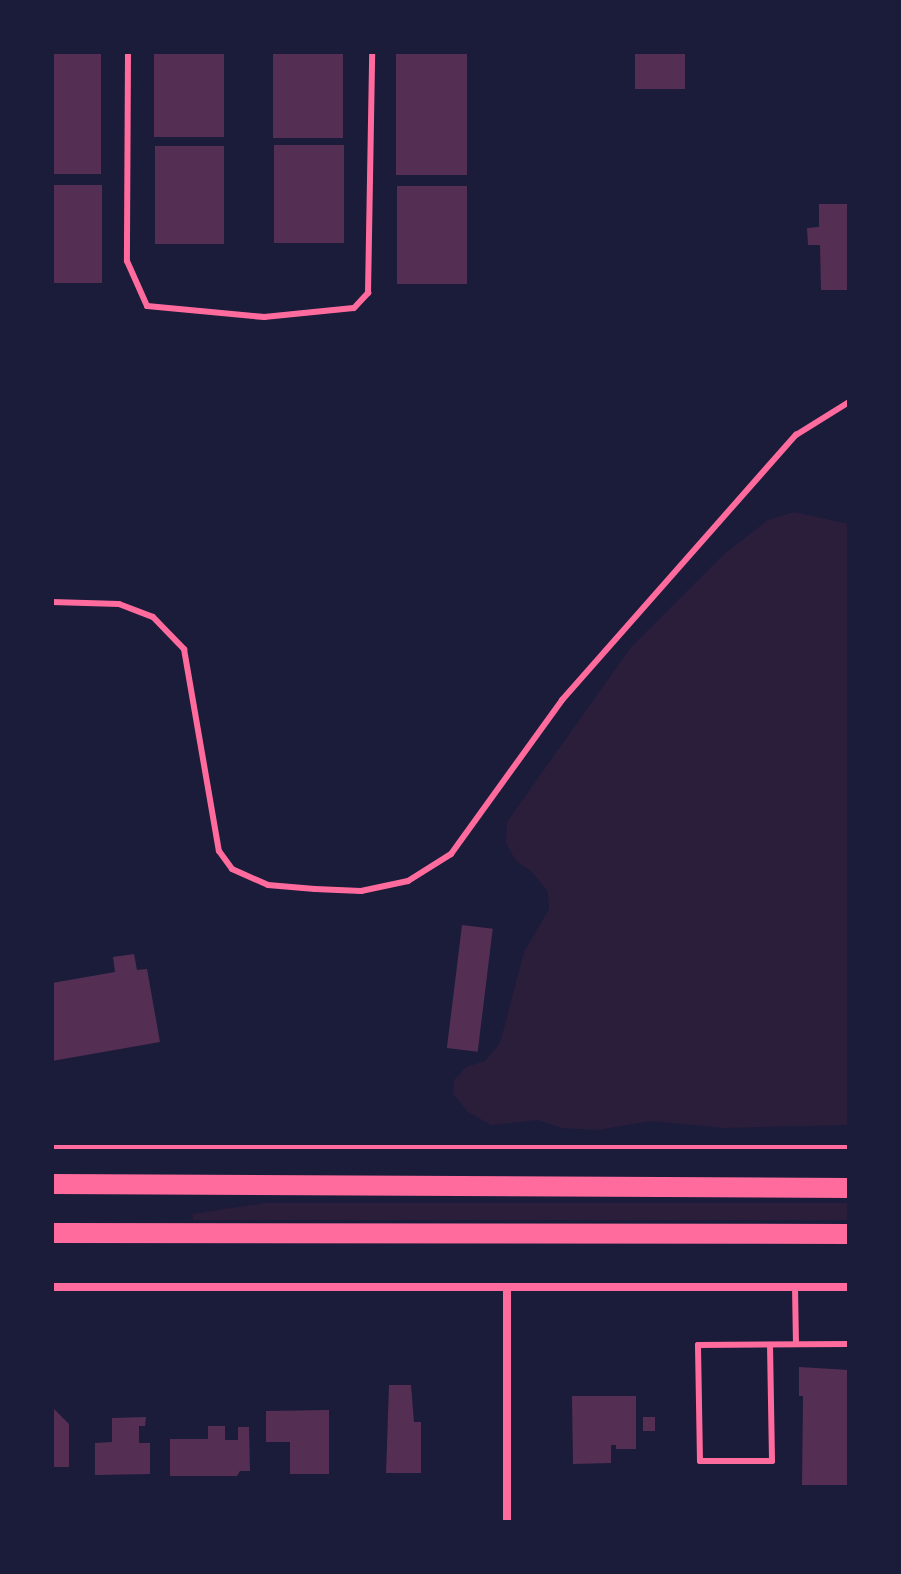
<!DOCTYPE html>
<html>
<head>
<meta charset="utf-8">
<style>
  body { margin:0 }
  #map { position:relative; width:901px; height:1574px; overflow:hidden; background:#1b1b3a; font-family:Spectral,serif }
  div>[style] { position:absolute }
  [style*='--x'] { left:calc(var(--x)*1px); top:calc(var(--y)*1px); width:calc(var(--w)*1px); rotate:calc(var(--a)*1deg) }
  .green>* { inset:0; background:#2a1e3b }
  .building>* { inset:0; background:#542f53; transform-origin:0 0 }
  .path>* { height:4px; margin:-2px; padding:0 2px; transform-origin:2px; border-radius:2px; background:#ff6b9d }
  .service>* { height:6px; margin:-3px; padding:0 3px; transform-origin:3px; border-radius:3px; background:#ff6b9d }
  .minor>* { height:8px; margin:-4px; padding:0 4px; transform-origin:4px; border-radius:4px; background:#ff6b9d }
  .primary>* { height:20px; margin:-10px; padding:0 10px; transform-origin:10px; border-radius:10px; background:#ff6b9d }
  span { translate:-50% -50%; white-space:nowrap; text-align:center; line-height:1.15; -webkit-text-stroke:8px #1b1b3a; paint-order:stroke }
  .frame { position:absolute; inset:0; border:54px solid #1b1b3a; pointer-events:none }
</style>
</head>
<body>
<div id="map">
  <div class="green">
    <div style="clip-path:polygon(794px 512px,849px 524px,849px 1125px,723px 1128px,651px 1121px,598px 1130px,562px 1128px,537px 1120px,491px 1125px,468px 1112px,453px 1094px,454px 1080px,466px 1067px,485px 1061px,500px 1043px,524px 952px,549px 909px,548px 892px,532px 872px,516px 861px,506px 843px,507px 822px,631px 647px,723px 555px,768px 520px)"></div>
    <div style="clip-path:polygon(265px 1203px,849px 1203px,849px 1220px,193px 1220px,192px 1214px)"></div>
  </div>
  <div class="building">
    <div style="left:52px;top:52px;width:49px;height:122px"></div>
    <div style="left:154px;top:52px;width:70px;height:85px"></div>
    <div style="left:273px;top:52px;width:70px;height:86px"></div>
    <div style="left:396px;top:52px;width:71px;height:123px"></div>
    <div style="left:635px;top:52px;width:50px;height:37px"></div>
    <div style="left:274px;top:145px;width:70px;height:98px"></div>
    <div style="left:155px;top:146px;width:69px;height:98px"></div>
    <div style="left:52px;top:185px;width:50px;height:98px"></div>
    <div style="left:397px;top:186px;width:70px;height:98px"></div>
    <div style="clip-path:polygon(819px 204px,849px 204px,849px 290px,821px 290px,820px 245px,808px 245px,807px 228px,819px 227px)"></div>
    <div style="left:462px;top:925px;width:31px;height:124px;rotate:7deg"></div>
    <div style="clip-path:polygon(134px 954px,137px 970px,147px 969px,160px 1042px,52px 1061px,52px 983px,115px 972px,113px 957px)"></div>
    <div style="clip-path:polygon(799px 1367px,849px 1370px,849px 1485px,802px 1485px,803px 1396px,799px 1396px)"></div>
    <div style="clip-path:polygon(389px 1385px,411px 1385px,414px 1422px,421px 1422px,421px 1473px,386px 1473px)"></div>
    <div style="clip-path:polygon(572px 1396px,636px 1396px,636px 1449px,616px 1449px,616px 1445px,611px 1445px,611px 1463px,573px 1464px)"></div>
    <div style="clip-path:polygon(52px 1407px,69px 1424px,69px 1467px,52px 1467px)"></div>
    <div style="clip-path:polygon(329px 1410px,329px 1474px,290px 1474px,290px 1442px,266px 1442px,266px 1411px)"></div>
    <div style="clip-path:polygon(146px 1417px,145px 1426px,139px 1426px,139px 1443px,150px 1443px,150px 1474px,95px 1475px,95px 1443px,112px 1442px,112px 1418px)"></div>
    <div style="left:643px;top:1417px;width:12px;height:14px"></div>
    <div style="clip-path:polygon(208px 1426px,225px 1426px,225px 1440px,238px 1440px,238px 1427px,249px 1427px,250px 1471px,240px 1471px,237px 1476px,170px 1476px,170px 1439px,208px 1439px)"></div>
  </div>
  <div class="path">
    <div style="--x:52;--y:1147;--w:797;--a:0"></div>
  </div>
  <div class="service">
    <div style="--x:128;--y:52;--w:209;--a:90.3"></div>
    <div style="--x:127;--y:261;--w:49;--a:66"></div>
    <div style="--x:147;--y:306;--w:118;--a:5.4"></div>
    <div style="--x:264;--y:317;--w:90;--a:-5.7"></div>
    <div style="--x:354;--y:308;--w:21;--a:-47"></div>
    <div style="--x:368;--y:293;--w:241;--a:-89"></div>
    <div style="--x:52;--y:602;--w:67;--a:1.7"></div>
    <div style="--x:119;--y:604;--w:36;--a:21"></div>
    <div style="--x:153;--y:617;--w:45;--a:45.9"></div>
    <div style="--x:184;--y:649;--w:205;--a:80.2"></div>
    <div style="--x:219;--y:851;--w:22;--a:54"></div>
    <div style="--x:232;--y:869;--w:39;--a:24"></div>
    <div style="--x:268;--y:885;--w:47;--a:4.9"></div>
    <div style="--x:315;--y:889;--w:46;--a:2.5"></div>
    <div style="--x:361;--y:891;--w:48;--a:-12"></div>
    <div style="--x:408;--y:881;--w:51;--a:-32.1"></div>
    <div style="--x:451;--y:854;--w:190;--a:-54.2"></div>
    <div style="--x:562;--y:700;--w:354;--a:-48.6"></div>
    <div style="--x:796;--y:435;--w:62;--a:-31.9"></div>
    <div style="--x:795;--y:1287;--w:57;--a:89"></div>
    <div style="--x:770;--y:1345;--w:116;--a:89"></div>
    <div style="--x:772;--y:1461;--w:72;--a:180"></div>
    <div style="--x:700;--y:1461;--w:116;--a:-91"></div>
    <div style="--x:698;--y:1345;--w:151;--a:-0.4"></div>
  </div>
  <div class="minor">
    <div style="--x:52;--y:1287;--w:797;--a:0"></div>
    <div style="--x:507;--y:1288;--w:234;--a:90"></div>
  </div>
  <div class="primary">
    <div style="--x:52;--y:1184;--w:797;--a:0.29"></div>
    <div style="--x:52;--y:1233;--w:797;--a:0.07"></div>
  </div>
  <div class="frame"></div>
</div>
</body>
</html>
